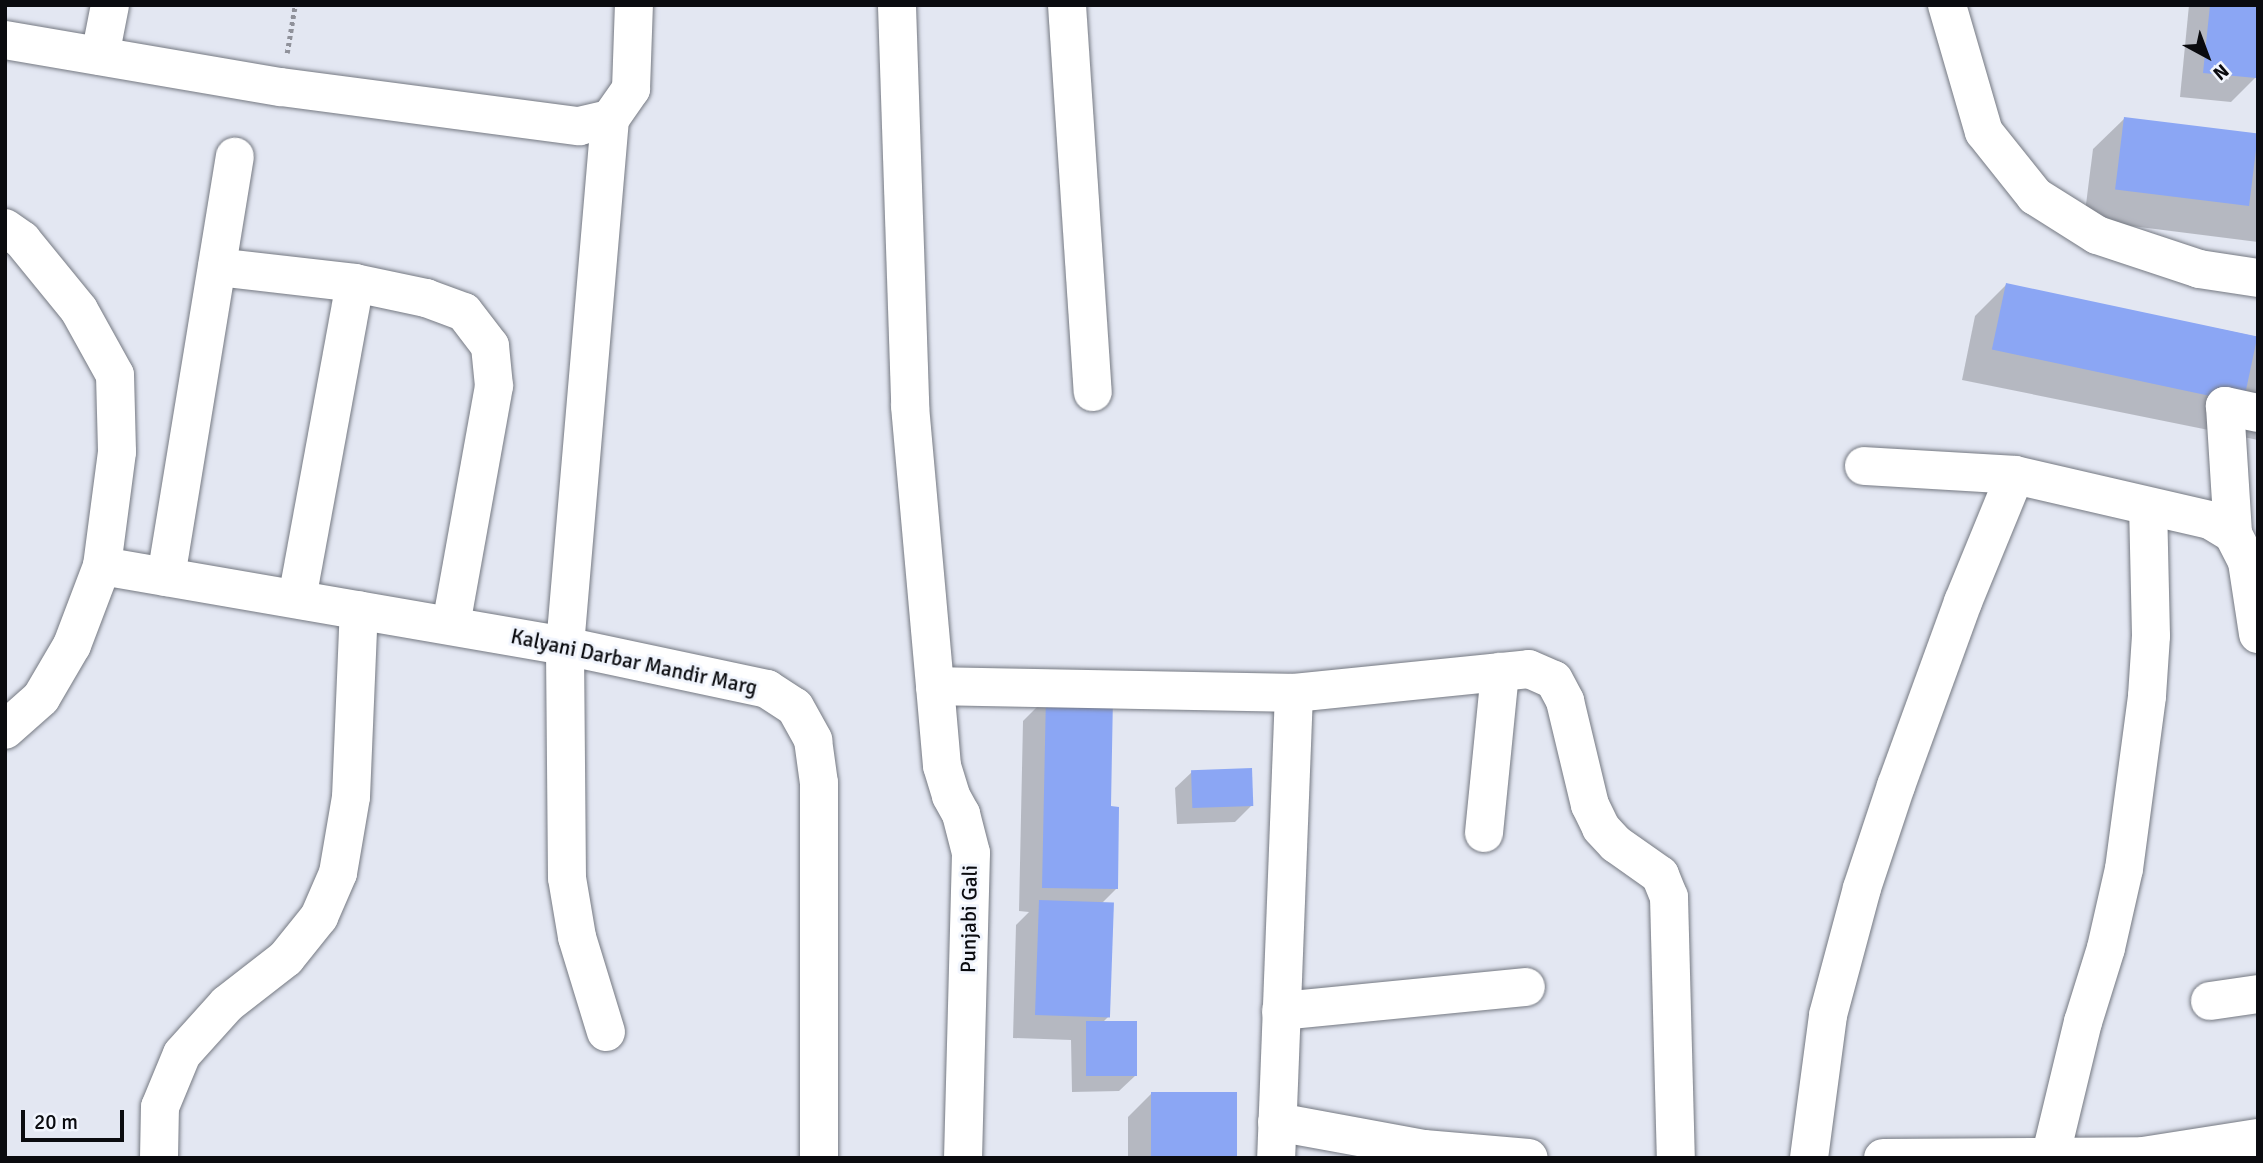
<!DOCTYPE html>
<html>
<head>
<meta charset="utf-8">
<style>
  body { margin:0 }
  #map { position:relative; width:2263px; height:1163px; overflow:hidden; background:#e3e7f2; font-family:Signika,sans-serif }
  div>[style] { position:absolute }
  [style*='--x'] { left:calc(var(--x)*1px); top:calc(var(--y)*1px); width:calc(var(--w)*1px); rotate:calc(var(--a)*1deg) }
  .shadow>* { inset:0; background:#0003 }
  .building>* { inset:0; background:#8ba6f4; transform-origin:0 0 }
  .path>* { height:4.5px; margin-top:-2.25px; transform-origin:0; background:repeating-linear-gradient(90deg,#8f919a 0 3.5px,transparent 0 7px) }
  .roads { filter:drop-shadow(0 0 2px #757982) drop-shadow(0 0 2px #757982) }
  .minor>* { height:38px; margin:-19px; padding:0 19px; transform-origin:19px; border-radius:19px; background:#fff }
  span { translate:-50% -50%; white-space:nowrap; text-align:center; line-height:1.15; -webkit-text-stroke:6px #f1f5fd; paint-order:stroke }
  .street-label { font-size:21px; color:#0a0b0f }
  .frame { position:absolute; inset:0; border:7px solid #0a0b0f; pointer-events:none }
  .north { position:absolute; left:2172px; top:21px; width:70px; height:70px; -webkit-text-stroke:5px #f1f5fd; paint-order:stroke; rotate:139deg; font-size:19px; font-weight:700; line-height:28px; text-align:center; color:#0a0b0f }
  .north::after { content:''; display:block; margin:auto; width:24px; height:32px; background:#0a0b0f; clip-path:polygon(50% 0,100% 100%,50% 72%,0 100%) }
  .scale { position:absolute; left:21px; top:1110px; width:103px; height:32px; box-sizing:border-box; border:4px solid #0a0b0f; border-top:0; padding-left:9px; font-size:21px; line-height:24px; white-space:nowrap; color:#0a0b0f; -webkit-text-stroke:5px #f1f5fd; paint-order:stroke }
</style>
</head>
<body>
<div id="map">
  <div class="shadow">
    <div style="clip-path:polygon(2189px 5px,2258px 5px,2255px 78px,2231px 102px,2180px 97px)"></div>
    <div style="clip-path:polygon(2124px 119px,2258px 136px,2258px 242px,2084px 220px,2093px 149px)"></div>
    <div style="clip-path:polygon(2006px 285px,2258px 337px,2258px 440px,1962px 380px,1975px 316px)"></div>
    <div style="clip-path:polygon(1047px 697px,1109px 808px,1116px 889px,1102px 903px,1109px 1016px,1102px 1023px,1136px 1075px,1119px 1091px,1072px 1092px,1071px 1040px,1013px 1038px,1016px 925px,1029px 912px,1019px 911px,1023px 721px)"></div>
    <div style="clip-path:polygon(1192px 772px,1251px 806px,1235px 822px,1177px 824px,1175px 788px)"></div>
    <div style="clip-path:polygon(1152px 1093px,1235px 1158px,1128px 1158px,1128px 1117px)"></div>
  </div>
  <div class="building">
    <div style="clip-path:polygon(2210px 5px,2258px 5px,2256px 78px,2203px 73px)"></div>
    <div style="left:2124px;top:117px;width:135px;height:73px;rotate:7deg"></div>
    <div style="left:2006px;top:283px;width:257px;height:68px;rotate:12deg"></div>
    <div style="clip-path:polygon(1046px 695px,1113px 696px,1111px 806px,1119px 807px,1118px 889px,1042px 888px)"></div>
    <div style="left:1252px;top:768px;width:38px;height:61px;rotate:88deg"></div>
    <div style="left:1039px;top:900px;width:75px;height:115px;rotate:2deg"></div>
    <div style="left:1137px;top:1021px;width:55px;height:51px;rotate:90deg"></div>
    <div style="left:1151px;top:1092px;width:86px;height:66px"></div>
  </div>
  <div class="path">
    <div style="--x:287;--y:53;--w:49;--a:-80.5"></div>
  </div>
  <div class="roads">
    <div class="minor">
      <div style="--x:1067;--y:5;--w:388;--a:86.2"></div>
      <div style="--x:1947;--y:5;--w:132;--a:73.8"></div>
      <div style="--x:1984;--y:132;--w:82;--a:51.4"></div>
      <div style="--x:2035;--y:196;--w:73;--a:32.2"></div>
      <div style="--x:2097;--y:235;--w:108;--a:18.4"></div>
      <div style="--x:2199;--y:269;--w:60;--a:8.7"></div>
      <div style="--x:897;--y:6;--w:400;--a:88.1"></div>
      <div style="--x:910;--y:406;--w:281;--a:84.9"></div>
      <div style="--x:935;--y:686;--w:359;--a:1.1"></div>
      <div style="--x:1294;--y:693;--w:465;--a:92.2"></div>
      <div style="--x:5;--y:40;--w:280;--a:9.7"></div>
      <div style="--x:281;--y:87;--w:301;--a:7.5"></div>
      <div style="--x:579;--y:126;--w:32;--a:-13"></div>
      <div style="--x:100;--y:56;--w:52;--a:-78.9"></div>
      <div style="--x:5;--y:228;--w:21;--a:35"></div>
      <div style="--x:22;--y:240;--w:90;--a:50.8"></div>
      <div style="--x:79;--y:310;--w:74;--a:61"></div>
      <div style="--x:115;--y:375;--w:77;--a:88.5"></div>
      <div style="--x:117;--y:452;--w:115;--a:97.5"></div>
      <div style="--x:102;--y:566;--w:85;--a:110.8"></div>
      <div style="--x:72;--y:645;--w:61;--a:120.3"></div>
      <div style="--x:41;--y:698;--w:48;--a:138.4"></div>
      <div style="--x:217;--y:267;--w:139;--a:6.6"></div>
      <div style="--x:355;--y:283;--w:73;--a:11.9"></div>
      <div style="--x:426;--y:298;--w:40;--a:20.2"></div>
      <div style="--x:464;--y:312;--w:43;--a:52.6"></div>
      <div style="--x:490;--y:346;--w:40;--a:84.3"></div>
      <div style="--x:494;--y:386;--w:243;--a:100.2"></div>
      <div style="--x:2258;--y:413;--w:34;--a:-168"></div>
      <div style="--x:2225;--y:406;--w:128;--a:86.4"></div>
      <div style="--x:2233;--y:534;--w:31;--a:63"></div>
      <div style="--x:2247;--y:562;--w:73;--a:81.3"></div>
      <div style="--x:1864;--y:466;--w:151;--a:3.4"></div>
      <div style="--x:102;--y:566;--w:470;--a:9.8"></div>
      <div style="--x:565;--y:646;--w:207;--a:12"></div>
      <div style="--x:767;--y:689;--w:33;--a:33"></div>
      <div style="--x:795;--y:707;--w:38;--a:61"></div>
      <div style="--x:813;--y:740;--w:43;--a:82.1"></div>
      <div style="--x:819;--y:783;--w:375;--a:90"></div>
      <div style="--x:166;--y:577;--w:426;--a:-80.7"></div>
      <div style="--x:297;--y:599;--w:321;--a:-79.6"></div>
      <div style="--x:935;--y:686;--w:80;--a:85"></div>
      <div style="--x:942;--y:766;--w:31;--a:73"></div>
      <div style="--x:951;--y:796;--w:21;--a:61"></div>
      <div style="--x:961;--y:814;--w:40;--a:75.6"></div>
      <div style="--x:971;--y:853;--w:305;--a:91.5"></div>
      <div style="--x:1294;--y:693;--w:236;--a:-5.8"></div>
      <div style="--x:1529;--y:669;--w:27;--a:24"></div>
      <div style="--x:1554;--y:680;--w:24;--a:62"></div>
      <div style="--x:1565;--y:701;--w:107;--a:76.5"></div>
      <div style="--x:1590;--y:805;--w:25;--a:64"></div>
      <div style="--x:1601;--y:828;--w:22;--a:47"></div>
      <div style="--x:1616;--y:844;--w:54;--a:35.2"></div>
      <div style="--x:1660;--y:875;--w:24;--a:68"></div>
      <div style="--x:1669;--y:897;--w:261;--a:88.5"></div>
      <div style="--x:1484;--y:833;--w:162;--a:-84.3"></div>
      <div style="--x:2210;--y:1001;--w:49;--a:-8.3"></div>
      <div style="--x:1281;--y:1011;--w:246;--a:-5.6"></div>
      <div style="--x:606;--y:1032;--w:99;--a:-107"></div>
      <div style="--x:577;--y:937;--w:60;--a:-99.6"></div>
      <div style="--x:567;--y:878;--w:232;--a:-90.5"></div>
      <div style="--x:565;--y:646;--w:529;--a:-85.12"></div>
      <div style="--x:610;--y:119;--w:37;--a:-55"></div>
      <div style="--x:631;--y:89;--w:84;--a:-88"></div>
      <div style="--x:1277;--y:1122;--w:149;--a:10.4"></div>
      <div style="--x:1424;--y:1149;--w:105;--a:4.9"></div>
      <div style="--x:2051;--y:1154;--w:136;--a:-76.4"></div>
      <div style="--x:2083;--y:1022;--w:77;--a:-72.7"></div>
      <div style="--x:2106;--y:948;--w:81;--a:-77.2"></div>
      <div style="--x:2124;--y:869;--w:175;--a:-82.4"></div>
      <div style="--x:2147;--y:696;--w:60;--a:-86.2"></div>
      <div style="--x:2151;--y:636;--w:128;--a:-91.3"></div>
      <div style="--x:159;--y:1158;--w:51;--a:-88.9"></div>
      <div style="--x:160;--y:1107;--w:57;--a:-67.5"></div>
      <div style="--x:182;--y:1054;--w:67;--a:-48"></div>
      <div style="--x:227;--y:1004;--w:75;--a:-37.9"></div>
      <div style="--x:286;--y:958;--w:53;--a:-51.2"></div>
      <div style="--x:319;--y:917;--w:48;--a:-66.6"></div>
      <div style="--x:338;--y:873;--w:77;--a:-80.3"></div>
      <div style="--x:351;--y:797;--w:187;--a:-87.6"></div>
      <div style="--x:1809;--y:1158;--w:144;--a:-82.4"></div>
      <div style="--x:1828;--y:1015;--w:131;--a:-75"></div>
      <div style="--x:1862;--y:888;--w:108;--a:-71.6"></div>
      <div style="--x:1896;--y:786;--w:196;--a:-70"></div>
      <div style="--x:1963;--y:602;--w:137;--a:-67.7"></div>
      <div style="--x:2015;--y:475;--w:200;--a:13"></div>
      <div style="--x:2210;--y:520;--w:27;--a:31"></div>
      <div style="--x:1883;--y:1158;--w:260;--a:-0.4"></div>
      <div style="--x:2143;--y:1156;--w:116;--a:-8.9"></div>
    </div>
  </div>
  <div class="street-label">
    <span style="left:634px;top:662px;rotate:12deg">Kalyani Darbar Mandir Marg</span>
    <span style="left:969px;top:919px;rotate:-89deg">Punjabi Gali</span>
  </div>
  <div class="frame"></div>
  <div class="north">N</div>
  <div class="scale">20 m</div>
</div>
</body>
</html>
